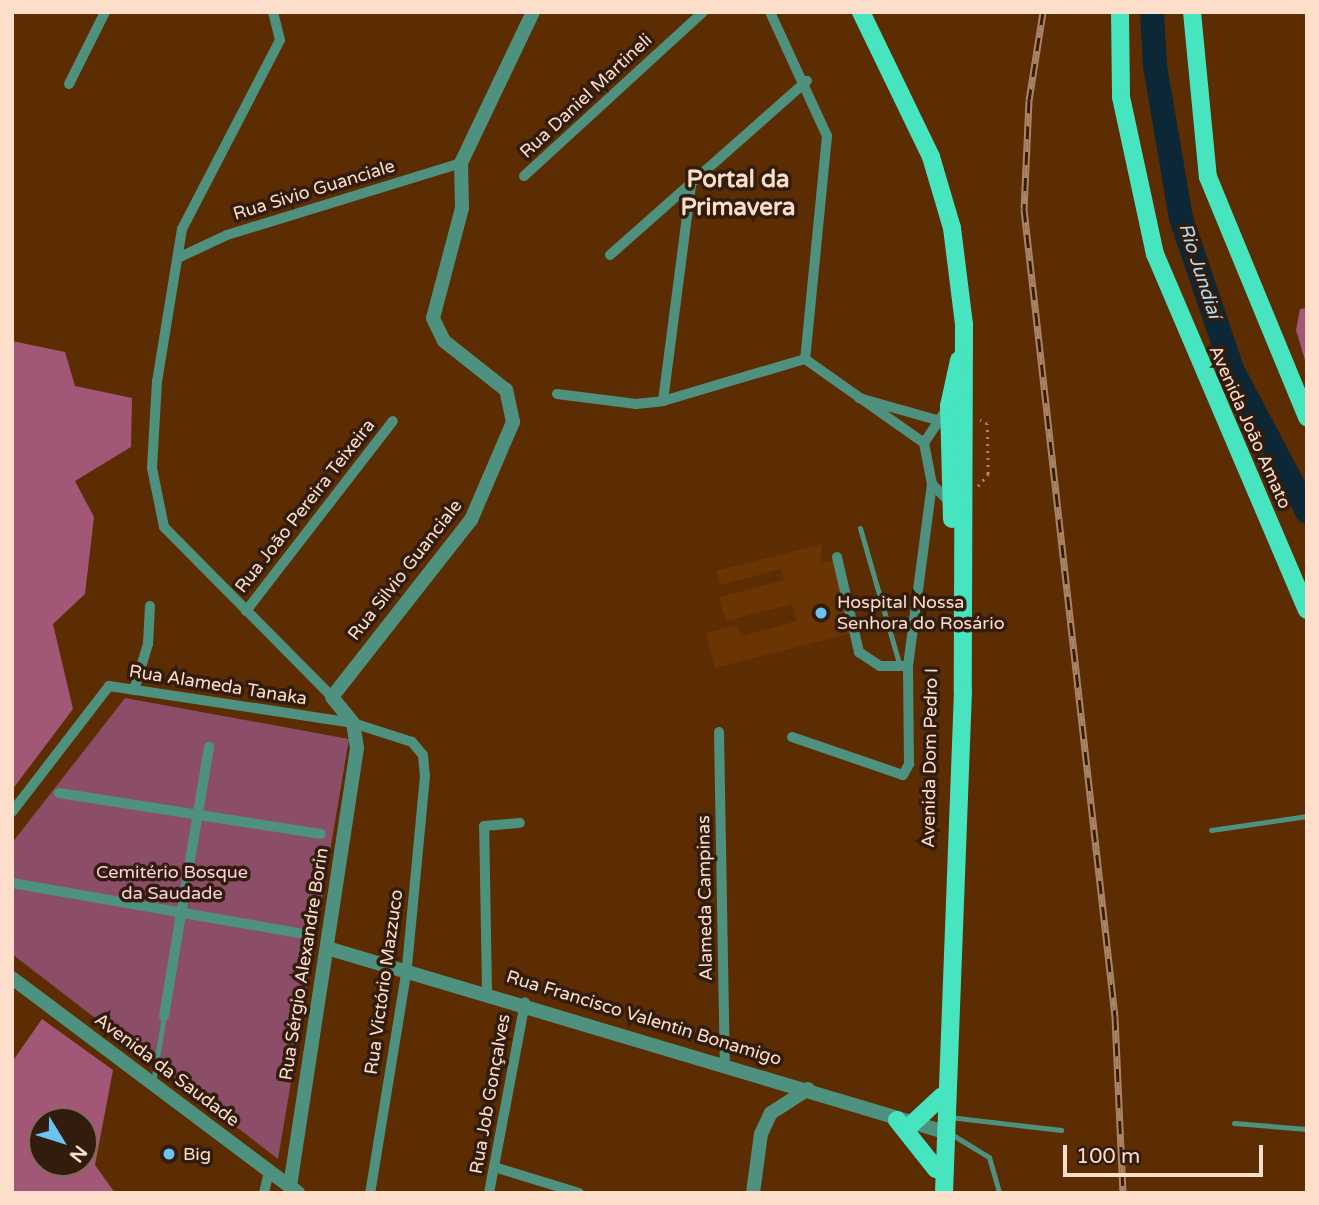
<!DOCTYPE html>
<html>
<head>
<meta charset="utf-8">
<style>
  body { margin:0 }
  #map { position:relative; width:1319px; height:1205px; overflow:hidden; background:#5c2c03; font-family:"Varela Round",sans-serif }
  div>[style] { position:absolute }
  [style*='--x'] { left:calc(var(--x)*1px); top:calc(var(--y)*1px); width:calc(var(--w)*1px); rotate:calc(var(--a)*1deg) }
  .built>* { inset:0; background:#6b3403 }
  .green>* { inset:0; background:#8b4d68 }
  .forest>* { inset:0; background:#a25777 }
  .river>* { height:24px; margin:-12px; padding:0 12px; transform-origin:12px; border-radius:12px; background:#0c2836 }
  .path>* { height:2.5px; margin-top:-1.25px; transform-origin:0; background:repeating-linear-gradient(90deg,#ae8769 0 2px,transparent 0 7px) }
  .service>* { height:5px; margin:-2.5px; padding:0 2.5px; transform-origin:2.5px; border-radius:2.5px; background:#4e917e }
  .minor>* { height:10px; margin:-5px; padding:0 5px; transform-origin:5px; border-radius:5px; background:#4e917e }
  .tertiary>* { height:14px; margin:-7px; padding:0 7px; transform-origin:7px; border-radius:7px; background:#4e917e }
  .primary>* { height:18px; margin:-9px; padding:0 9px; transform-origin:9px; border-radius:9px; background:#46e5c0 }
  .rail>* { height:7px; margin-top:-3.5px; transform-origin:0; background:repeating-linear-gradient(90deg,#321c0d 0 13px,#ab8466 0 26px); box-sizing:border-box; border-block:2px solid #ab8466 }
  .dots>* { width:19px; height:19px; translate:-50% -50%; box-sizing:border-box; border:4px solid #321c0d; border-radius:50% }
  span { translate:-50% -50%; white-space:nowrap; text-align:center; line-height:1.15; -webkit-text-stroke:7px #321c0d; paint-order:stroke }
  .street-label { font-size:18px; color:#fddecb }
  .poi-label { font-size:18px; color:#fddecb }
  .left { translate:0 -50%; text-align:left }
  .park-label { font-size:18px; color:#fed1e2 }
  .water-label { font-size:19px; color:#b3ddf4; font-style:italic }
  .district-label { font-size:24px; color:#fddecb; font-weight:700 }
  .frame { position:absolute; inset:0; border:14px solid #fddecb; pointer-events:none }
  .north { position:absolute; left:28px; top:1107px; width:70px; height:70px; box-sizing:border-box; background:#321c0d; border:2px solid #836a59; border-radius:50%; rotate:128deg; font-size:19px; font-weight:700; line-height:28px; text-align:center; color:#fddecb }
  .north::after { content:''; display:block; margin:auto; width:24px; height:32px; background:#6bc3f2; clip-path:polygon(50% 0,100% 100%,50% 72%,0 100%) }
  .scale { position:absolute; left:1063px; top:1145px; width:200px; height:32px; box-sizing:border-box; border:4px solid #fddecb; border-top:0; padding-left:9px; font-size:21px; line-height:24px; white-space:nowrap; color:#fddecb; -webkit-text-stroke:5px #321c0d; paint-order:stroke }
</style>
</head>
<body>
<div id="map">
  <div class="built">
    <div style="clip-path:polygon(822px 544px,821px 563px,835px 560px,853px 633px,715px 668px,706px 633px,738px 625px,741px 636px,797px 621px,792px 604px,726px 621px,719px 597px,784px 580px,781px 569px,720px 585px,716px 571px)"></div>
  </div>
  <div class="green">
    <div style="clip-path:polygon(125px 698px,349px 739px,278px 1159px,12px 954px,12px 843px)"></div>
  </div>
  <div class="forest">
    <div style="clip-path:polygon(1307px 308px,1307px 367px,1296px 330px,1300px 309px)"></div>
    <div style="clip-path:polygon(12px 341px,65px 352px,75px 386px,132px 398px,131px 447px,75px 481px,94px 517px,85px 594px,53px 624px,73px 709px,12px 790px)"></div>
    <div style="clip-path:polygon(evenodd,42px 1019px,113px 1070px,95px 1165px,115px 1193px,12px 1193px,12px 1062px,42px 1019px,42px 1121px,84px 1121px,84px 1163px,42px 1163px,42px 1121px)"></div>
  </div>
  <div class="river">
    <div style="--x:1152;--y:12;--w:54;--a:86.8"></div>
    <div style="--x:1155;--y:66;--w:154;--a:80.3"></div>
    <div style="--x:1181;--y:218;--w:159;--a:71.3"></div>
    <div style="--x:1232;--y:369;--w:161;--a:62.2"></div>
  </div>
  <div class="path">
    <div style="--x:978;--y:486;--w:16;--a:-50"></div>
    <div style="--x:988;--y:474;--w:50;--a:-91.1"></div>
    <div style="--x:987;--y:424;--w:8;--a:-150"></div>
  </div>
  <div class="service">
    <div style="--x:860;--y:528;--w:145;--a:73.9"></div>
    <div style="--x:1211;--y:830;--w:97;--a:-8.3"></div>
    <div style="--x:153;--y:1082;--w:67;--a:-80.5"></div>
    <div style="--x:949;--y:1117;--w:113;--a:6.6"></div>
    <div style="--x:1234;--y:1123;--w:73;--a:4.7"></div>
    <div style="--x:951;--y:1134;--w:44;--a:31.2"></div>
    <div style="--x:989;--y:1157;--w:37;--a:74"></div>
  </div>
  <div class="minor">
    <div style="--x:273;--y:12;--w:29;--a:76"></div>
    <div style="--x:280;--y:40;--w:213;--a:117.4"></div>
    <div style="--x:182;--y:229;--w:154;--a:99.3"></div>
    <div style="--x:157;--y:381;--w:87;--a:93.3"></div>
    <div style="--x:152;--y:468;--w:60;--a:78.5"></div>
    <div style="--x:164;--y:527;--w:239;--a:45.3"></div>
    <div style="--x:770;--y:12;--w:136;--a:65.3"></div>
    <div style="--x:827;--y:136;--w:224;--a:95.6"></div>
    <div style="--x:69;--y:84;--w:80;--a:-63.4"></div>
    <div style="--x:524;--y:176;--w:243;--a:-42.5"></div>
    <div style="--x:610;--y:255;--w:263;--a:-41.5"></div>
    <div style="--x:180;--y:257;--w:52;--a:-25.1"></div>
    <div style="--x:227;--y:235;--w:245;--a:-17.1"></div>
    <div style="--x:805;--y:359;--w:146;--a:35.2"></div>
    <div style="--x:557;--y:394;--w:80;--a:7.2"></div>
    <div style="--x:636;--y:404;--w:27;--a:-6"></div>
    <div style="--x:663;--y:401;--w:148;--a:-16.5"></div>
    <div style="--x:859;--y:398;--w:81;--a:15.8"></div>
    <div style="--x:663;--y:401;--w:217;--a:-82.6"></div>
    <div style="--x:948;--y:407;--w:43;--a:123.7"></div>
    <div style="--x:924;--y:443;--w:42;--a:79"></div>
    <div style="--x:932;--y:484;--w:30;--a:46"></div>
    <div style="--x:837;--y:557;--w:98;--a:77"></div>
    <div style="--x:859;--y:652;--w:25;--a:34"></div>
    <div style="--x:880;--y:666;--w:28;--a:0"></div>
    <div style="--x:908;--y:666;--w:184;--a:-82.5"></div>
    <div style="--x:246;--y:611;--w:240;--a:-52.3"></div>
    <div style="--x:134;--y:690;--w:48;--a:-73.1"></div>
    <div style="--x:148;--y:644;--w:38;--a:-87"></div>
    <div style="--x:719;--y:732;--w:330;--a:89"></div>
    <div style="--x:792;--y:737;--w:117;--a:18.9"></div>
    <div style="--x:903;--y:775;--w:13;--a:-61"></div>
    <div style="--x:909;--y:764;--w:98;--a:-90.6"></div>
    <div style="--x:59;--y:793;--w:265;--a:8.9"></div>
    <div style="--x:12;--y:812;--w:159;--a:-52.4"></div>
    <div style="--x:109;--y:686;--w:247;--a:8.6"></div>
    <div style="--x:353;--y:723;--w:62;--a:17.9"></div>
    <div style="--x:412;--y:742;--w:17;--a:50"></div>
    <div style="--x:423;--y:755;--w:21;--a:85"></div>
    <div style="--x:425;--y:776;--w:193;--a:95.4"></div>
    <div style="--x:407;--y:968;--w:228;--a:99.3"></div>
    <div style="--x:12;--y:883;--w:303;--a:9.9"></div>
    <div style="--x:487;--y:991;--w:165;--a:-91"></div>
    <div style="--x:484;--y:826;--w:36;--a:-5"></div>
    <div style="--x:164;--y:1016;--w:273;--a:-80.5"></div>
    <div style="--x:494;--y:1167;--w:89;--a:17"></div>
    <div style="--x:264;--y:1193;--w:23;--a:-77"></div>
    <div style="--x:489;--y:1193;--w:194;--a:-79.3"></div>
  </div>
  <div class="tertiary">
    <div style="--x:327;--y:948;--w:648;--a:16.59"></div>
    <div style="--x:12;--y:978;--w:358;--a:36.9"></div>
    <div style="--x:290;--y:1186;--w:443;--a:-81.3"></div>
    <div style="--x:357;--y:748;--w:25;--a:-99"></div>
    <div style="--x:353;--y:723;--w:33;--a:-129"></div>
    <div style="--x:332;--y:697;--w:225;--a:-51.9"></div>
    <div style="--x:471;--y:520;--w:107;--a:-66.8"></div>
    <div style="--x:513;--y:422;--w:33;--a:-102"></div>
    <div style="--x:506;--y:390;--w:79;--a:-141.7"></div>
    <div style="--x:444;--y:341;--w:25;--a:-116"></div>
    <div style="--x:433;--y:318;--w:114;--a:-75.2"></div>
    <div style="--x:462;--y:208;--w:45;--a:-91.3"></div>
    <div style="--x:461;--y:163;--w:167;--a:-64.5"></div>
    <div style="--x:753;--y:1193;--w:60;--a:-82.3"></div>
    <div style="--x:761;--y:1134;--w:23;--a:-65"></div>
    <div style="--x:771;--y:1113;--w:44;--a:-33"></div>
  </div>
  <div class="primary">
    <div style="--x:861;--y:12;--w:161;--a:64.2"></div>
    <div style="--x:931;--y:157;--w:74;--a:73.5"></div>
    <div style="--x:952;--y:228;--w:98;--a:82.9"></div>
    <div style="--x:964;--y:325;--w:366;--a:90.2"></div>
    <div style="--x:963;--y:691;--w:502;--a:92.17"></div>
    <div style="--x:1120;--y:12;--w:85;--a:89.3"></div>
    <div style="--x:1121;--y:97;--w:161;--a:77.8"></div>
    <div style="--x:1155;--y:254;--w:387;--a:66.9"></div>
    <div style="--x:1192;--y:12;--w:166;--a:84.5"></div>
    <div style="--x:1208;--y:177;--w:260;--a:67.6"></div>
    <div style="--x:952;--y:519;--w:113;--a:-91.5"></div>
    <div style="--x:949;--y:406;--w:47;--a:-77.7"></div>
    <div style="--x:897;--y:1120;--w:63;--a:51.5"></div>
    <div style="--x:912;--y:1124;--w:40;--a:-43"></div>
  </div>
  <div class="rail">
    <div style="--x:1043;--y:12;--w:89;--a:99"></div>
    <div style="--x:1029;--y:100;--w:109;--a:92.6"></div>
    <div style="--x:1024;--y:209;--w:813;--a:83.57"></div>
    <div style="--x:1115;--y:1017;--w:176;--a:87.4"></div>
  </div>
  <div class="dots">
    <div style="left:821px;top:613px;background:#6bc3f2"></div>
    <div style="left:169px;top:1154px;background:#6bc3f2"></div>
  </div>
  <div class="street-label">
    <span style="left:586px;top:96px;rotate:-43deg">Rua Daniel Martineli</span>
    <span style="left:314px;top:190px;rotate:-17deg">Rua Sivio Guanciale</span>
    <span style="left:1250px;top:427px;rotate:66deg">Avenida João Amato</span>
    <span style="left:305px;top:506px;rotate:-52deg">Rua João Pereira Teixeira</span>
    <span style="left:405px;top:570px;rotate:-52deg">Rua Silvio Guanciale</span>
    <span style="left:218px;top:685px;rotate:9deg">Rua Alameda Tanaka</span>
    <span style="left:930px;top:758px;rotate:-89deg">Avenida Dom Pedro I</span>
    <span style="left:705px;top:898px;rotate:-91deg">Alameda Campinas</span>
    <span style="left:304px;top:964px;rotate:-81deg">Rua Sérgio Alexandre Borin</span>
    <span style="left:384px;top:982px;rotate:-82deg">Rua Victório Mazzuco</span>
    <span style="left:644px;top:1018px;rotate:17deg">Rua Francisco Valentin Bonamigo</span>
    <span style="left:167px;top:1070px;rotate:37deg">Avenida da Saudade</span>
    <span style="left:490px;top:1094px;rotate:-80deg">Rua Job Gonçalves</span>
  </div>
  <div class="poi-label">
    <span class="left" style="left:837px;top:613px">Hospital Nossa<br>Senhora do Rosário</span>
    <span class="left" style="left:183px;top:1154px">Big</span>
  </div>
  <div class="park-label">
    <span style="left:172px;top:883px">Cemitério Bosque<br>da Saudade</span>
  </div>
  <div class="water-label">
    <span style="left:1199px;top:271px;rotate:72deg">Rio Jundiaí</span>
  </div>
  <div class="district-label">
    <span style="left:738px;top:194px">Portal da<br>Primavera</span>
  </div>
  <div class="frame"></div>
  <div class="north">N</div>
  <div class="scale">100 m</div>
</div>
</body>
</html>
